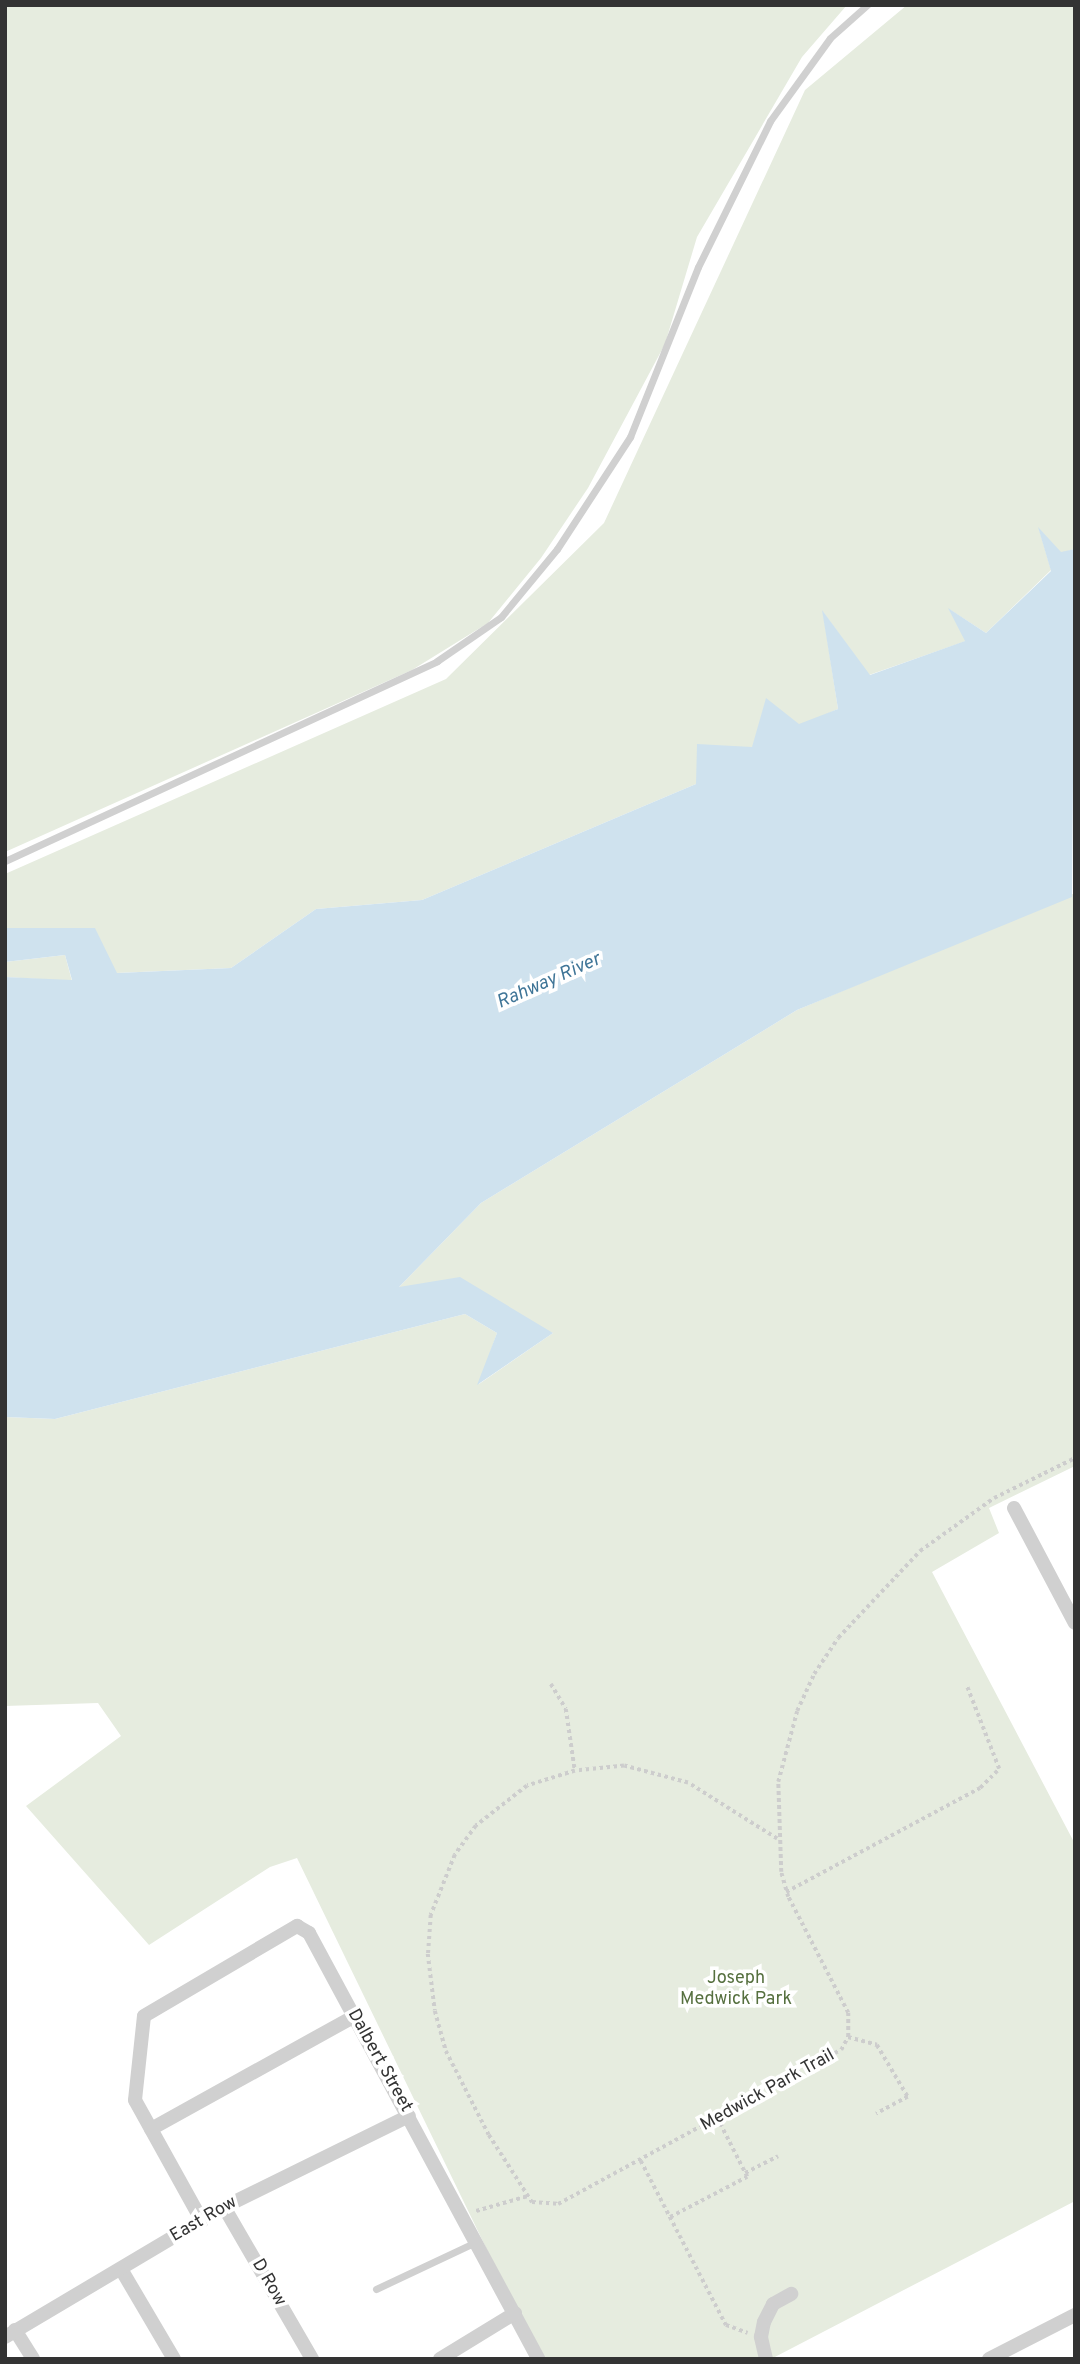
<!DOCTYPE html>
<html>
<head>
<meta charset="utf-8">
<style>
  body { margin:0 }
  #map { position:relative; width:1080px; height:2364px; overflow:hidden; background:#fff; font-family:Overpass,sans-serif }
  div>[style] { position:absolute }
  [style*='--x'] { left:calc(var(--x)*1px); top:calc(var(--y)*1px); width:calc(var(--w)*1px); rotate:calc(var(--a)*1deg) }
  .green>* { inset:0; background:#e6ecdf }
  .water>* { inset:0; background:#cfe2ee }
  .path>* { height:3.5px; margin-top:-1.75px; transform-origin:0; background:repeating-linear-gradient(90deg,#cdcdcd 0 3.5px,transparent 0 7px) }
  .service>* { height:7px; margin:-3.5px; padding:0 3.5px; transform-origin:3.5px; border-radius:3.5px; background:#d0d0d0 }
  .minor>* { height:14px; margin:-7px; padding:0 7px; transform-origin:7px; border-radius:7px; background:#d0d0d0 }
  span { translate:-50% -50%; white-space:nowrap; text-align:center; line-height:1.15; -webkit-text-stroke:7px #fff; paint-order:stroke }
  .park-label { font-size:18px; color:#56703f }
  .street-label { font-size:18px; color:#333 }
  .water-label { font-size:19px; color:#3f7597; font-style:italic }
  .frame { position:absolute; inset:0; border:7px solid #333; pointer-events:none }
</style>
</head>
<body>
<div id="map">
  <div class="green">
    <div style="clip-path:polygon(5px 5px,847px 5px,802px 57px,697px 237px,665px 344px,588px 488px,541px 558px,488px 623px,412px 670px,5px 852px)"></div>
    <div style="clip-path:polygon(907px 5px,1075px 5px,1075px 549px,1061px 553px,1039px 529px,1051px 570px,986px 633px,949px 609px,966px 641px,869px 675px,823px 612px,838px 709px,752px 747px,696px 784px,422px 900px,316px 909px,231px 968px,116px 973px,94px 928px,5px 928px,5px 874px,446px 679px,604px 523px,805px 90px)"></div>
    <div style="clip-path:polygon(1075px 893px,1075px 1466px,989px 1508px,999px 1533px,932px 1572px,1075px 1844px,1075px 2201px,771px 2359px,540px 2359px,297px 1858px,270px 1867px,149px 1945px,26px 1806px,121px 1736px,98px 1703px,5px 1706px,5px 1417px,55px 1419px,465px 1314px,497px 1333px,479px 1384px,553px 1333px,398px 1288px,481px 1203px,797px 1010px)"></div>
    <div style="clip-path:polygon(65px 955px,72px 981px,5px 977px,5px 962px)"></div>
  </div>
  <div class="water">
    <div style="clip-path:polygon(1038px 527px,1061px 552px,1075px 549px,1072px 897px,797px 1010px,481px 1203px,399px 1287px,460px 1277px,553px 1333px,477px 1385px,497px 1333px,465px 1314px,55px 1419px,5px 1417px,5px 977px,72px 980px,65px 955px,5px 962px,5px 928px,95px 928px,117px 973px,231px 968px,316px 909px,422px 900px,696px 784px,697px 744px,752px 747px,766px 698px,799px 724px,838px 709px,822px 610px,870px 675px,965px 641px,948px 608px,986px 633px,1051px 571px)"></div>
  </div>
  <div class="path">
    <div style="--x:551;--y:1684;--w:29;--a:59"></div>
    <div style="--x:566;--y:1709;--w:63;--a:81.7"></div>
    <div style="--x:777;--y:1839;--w:105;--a:-147.8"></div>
    <div style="--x:688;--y:1783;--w:66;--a:-165.1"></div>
    <div style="--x:624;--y:1766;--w:49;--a:174.2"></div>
    <div style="--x:575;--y:1771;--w:50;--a:162.6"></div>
    <div style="--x:527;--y:1786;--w:65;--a:141.9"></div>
    <div style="--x:476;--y:1826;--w:36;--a:126"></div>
    <div style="--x:455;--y:1855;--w:65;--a:111.8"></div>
    <div style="--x:431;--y:1915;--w:39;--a:94"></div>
    <div style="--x:428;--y:1954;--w:57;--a:83"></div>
    <div style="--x:435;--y:2011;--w:41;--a:74.6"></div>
    <div style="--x:446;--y:2051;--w:94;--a:62.9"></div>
    <div style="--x:489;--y:2135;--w:80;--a:57.3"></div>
    <div style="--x:532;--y:2202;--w:26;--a:4"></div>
    <div style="--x:558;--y:2204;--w:322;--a:-28.6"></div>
    <div style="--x:841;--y:2050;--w:15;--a:-62"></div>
    <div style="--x:848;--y:2037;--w:24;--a:-90"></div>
    <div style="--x:848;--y:2013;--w:131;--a:-117.3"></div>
    <div style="--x:788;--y:1897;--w:26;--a:-106"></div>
    <div style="--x:781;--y:1872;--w:90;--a:-91.9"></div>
    <div style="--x:778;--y:1782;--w:73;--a:-75"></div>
    <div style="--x:797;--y:1711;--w:41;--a:-65.3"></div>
    <div style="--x:814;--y:1674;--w:43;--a:-56.3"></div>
    <div style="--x:838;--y:1638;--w:120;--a:-46.7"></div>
    <div style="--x:920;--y:1551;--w:91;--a:-35.6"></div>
    <div style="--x:994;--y:1498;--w:90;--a:-26.3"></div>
    <div style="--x:786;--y:1892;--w:220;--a:-28.2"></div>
    <div style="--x:980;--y:1788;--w:27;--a:-45"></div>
    <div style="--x:999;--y:1769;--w:88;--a:-111.3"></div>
    <div style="--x:848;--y:2037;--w:30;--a:15"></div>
    <div style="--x:877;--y:2045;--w:61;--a:59.2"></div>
    <div style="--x:908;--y:2097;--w:36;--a:152"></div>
    <div style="--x:641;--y:2161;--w:185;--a:62.6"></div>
    <div style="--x:726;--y:2325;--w:23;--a:20"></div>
    <div style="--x:745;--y:2173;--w:37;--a:-27"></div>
    <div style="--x:476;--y:2211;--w:54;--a:-16.1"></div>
    <div style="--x:670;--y:2217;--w:87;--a:-27.5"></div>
    <div style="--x:747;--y:2177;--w:64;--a:-117"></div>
  </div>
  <div class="service">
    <div style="--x:5;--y:861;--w:476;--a:-24.8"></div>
    <div style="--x:437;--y:661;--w:78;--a:-34.5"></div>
    <div style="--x:501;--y:617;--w:88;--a:-50.5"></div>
    <div style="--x:557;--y:549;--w:134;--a:-56.9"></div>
    <div style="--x:630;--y:437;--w:183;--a:-68.2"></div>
    <div style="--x:698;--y:267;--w:163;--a:-63.7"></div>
    <div style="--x:770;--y:121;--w:102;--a:-54.1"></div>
    <div style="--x:830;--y:38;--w:50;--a:-41.7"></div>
    <div style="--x:376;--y:2289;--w:110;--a:-25.2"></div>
  </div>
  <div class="minor">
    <div style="--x:1014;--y:1508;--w:130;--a:62.1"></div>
    <div style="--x:151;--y:2129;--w:233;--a:-29"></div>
    <div style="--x:224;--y:2207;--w:176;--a:59.9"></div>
    <div style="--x:202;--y:2221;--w:138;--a:-119"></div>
    <div style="--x:135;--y:2100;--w:84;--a:-83.9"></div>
    <div style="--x:144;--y:2016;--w:178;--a:-30.5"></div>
    <div style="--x:297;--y:1926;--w:14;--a:30"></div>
    <div style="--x:309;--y:1933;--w:484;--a:61.7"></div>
    <div style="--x:121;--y:2269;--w:104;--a:59.5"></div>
    <div style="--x:15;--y:2330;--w:34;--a:58"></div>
    <div style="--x:5;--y:2337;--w:255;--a:-30.7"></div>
    <div style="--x:224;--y:2207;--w:206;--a:-26.2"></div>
    <div style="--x:440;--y:2359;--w:88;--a:-31.5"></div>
    <div style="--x:766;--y:2359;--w:23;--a:-103"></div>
    <div style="--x:761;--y:2337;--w:15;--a:-79"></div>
    <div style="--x:764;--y:2322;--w:20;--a:-63"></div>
    <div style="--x:773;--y:2304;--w:21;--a:-29"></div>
    <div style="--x:989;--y:2359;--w:97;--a:-27.1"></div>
  </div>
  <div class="park-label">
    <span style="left:736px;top:1990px">Joseph<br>Medwick Park</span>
  </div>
  <div class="street-label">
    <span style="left:379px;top:2061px;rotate:61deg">Dalbert Street</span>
    <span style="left:768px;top:2091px;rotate:-29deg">Medwick Park Trail</span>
    <span style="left:204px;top:2220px;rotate:-30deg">East Row</span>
    <span style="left:268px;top:2283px;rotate:60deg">D Row</span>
  </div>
  <div class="water-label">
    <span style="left:549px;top:982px;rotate:-24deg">Rahway River</span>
  </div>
  <div class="frame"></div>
</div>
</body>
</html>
